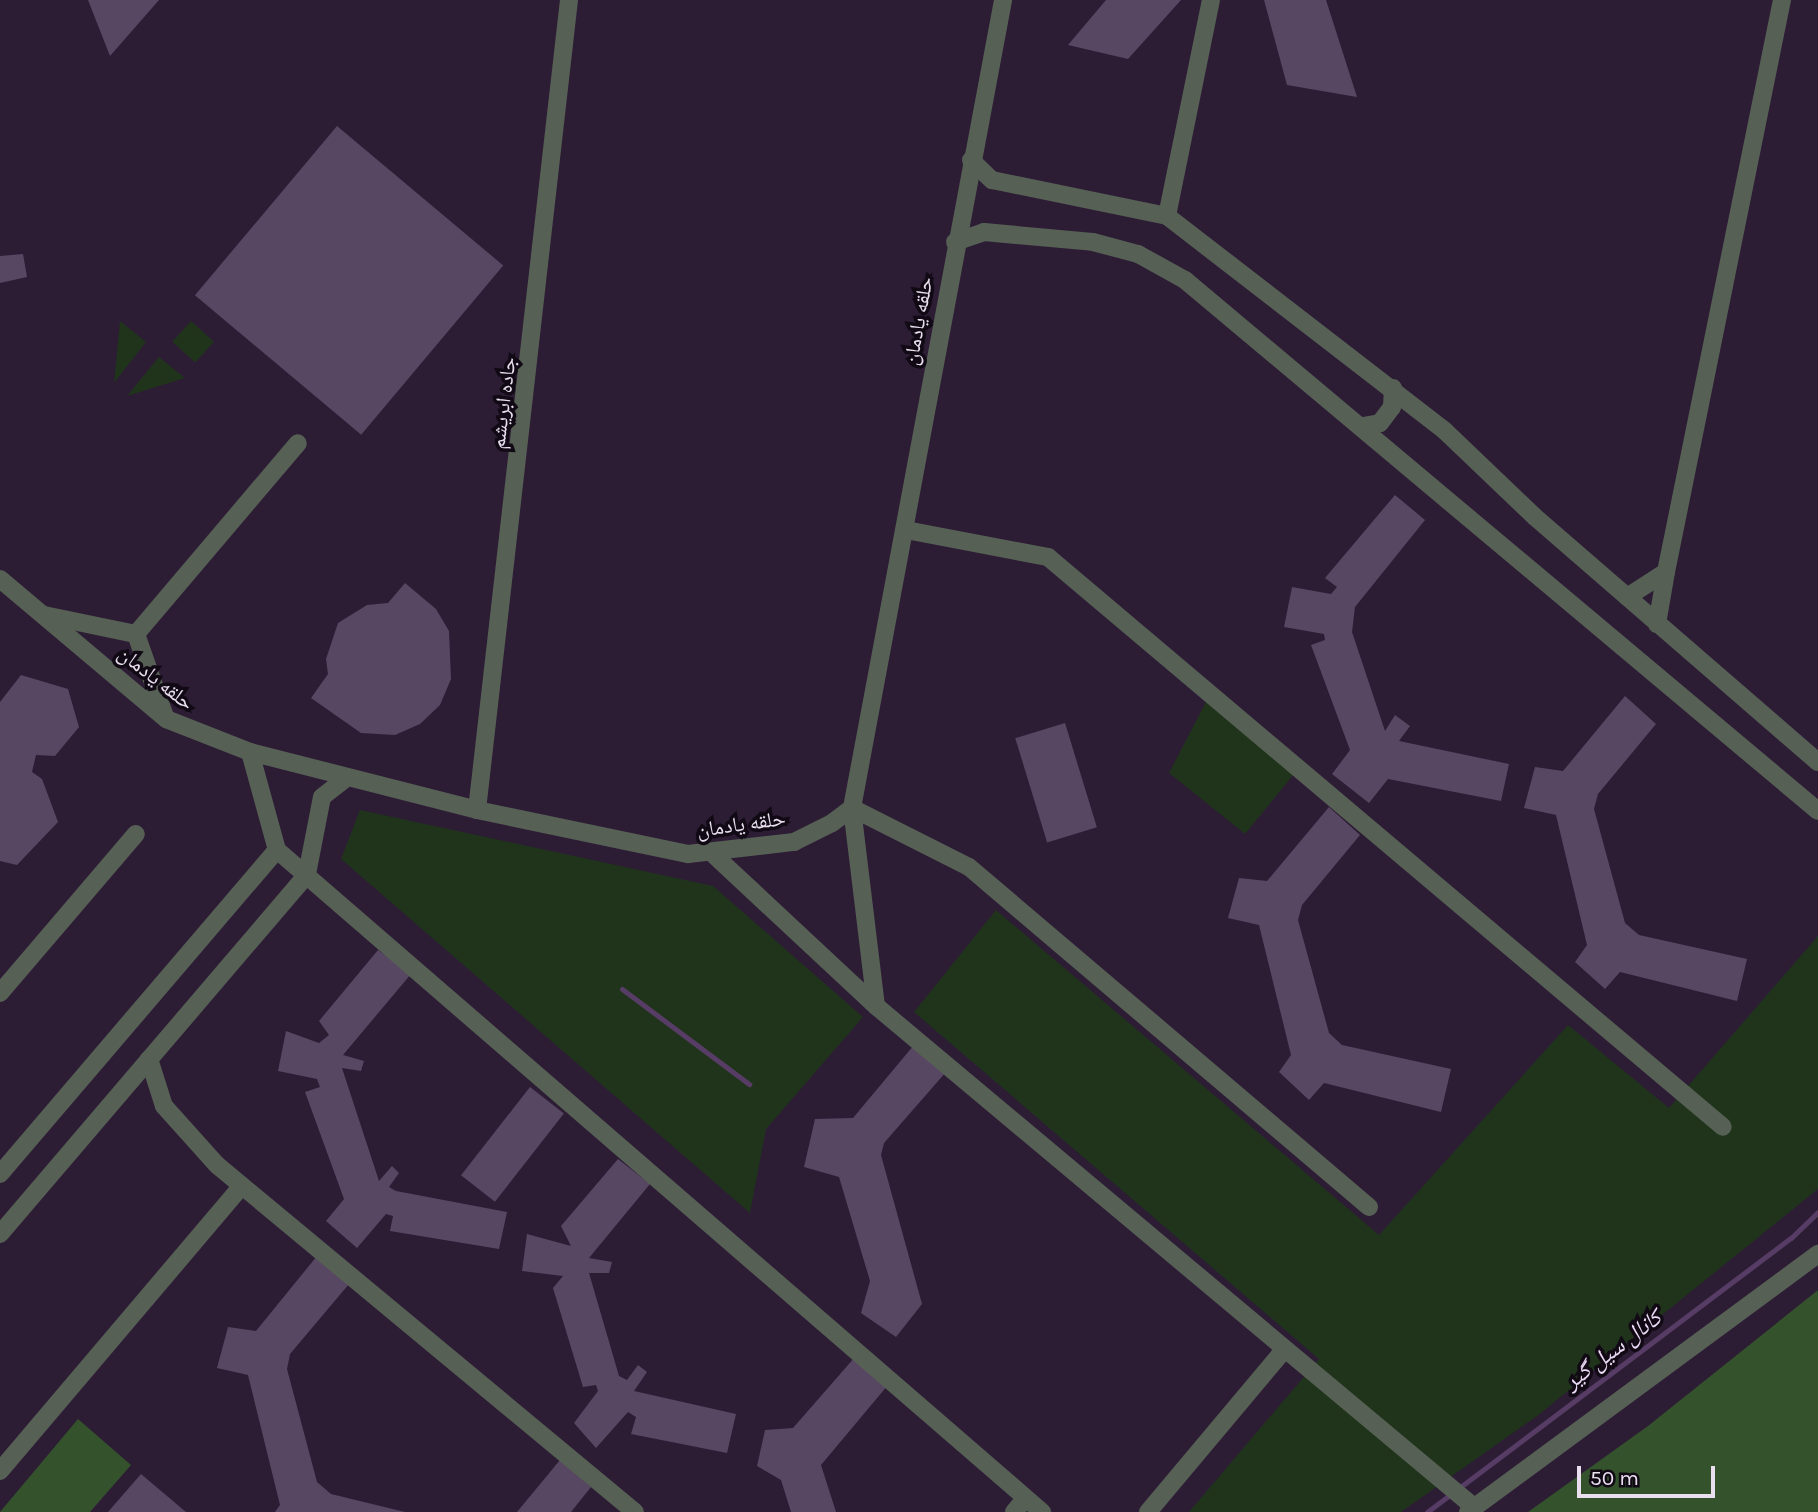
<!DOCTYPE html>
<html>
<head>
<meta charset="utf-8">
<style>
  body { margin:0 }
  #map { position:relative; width:1818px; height:1512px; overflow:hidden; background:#2c1d35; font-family:Karla,"Noto Naskh Arabic",sans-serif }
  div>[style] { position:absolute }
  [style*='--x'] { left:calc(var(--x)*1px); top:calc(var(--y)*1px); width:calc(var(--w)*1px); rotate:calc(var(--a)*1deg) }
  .green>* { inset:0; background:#20341c; transform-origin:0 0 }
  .forest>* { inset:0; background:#34532c }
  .stream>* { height:5px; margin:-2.5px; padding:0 2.5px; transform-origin:2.5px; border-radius:2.5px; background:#573d65 }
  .building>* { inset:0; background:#584762; transform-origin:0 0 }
  .minor>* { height:18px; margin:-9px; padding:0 9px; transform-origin:9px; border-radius:9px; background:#576055 }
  span { translate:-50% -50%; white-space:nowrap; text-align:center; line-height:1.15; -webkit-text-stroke:7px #110a15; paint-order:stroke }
  .street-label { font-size:21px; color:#e9dfef }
  .water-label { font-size:23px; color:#ecdbf6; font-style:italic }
  .scale { position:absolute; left:1577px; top:1466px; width:138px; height:32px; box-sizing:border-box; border:4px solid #e9dfef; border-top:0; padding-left:9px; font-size:21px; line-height:24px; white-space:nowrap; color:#e9dfef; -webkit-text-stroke:5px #110a15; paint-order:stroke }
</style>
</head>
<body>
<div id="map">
  <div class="green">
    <div style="clip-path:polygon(120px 321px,146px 342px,114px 383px)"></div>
    <div style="left:191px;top:321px;width:31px;height:28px;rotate:42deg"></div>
    <div style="clip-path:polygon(159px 357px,185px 378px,127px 396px)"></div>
    <div style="clip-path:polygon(1208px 698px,1295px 773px,1245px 834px,1169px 773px)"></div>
    <div style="clip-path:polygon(360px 810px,713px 886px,863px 1017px,766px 1129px,750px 1213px,341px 859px)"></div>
    <div style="clip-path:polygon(996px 910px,1379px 1235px,1568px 1025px,1669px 1108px,1818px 936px,1818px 1189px,1537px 1416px,1401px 1512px,1189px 1512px,1319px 1359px,914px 1012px)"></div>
  </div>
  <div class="forest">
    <div style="clip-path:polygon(1818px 1290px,1818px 1512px,1528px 1512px,1648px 1426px)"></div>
    <div style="clip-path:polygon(78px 1419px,131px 1465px,90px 1512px,0 1512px)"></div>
  </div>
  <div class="stream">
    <div style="--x:622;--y:989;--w:159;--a:36.8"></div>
    <div style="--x:1427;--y:1512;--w:456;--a:-37"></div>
    <div style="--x:1791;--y:1238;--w:37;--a:-44"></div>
  </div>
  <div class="building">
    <div style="clip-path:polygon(88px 0,159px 0,110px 56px)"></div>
    <div style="clip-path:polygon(1106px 0,1181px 0,1128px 59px,1068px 45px)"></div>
    <div style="clip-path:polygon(1264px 0,1326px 0,1357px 97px,1287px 85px)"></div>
    <div style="left:337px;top:126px;width:217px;height:221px;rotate:40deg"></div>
    <div style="clip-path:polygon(23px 254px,27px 277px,0 283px,0 256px)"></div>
    <div style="clip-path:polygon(1395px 495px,1425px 520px,1355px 607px,1352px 632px,1385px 731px,1395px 715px,1410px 726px,1399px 741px,1509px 764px,1501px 801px,1388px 779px,1369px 803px,1332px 774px,1350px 750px,1311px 645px,1325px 640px,1324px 634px,1284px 627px,1292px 587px,1331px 594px,1337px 587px,1325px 578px)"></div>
    <div style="clip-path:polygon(405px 583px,436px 609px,449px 631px,451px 679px,440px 705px,420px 724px,395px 735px,361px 733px,311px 698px,328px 674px,326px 659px,338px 623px,367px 605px,388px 603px)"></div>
    <div style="clip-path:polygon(21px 675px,68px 689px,79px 727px,55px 756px,36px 755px,32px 772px,42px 779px,58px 822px,17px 865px,0 861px,0 702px)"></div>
    <div style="clip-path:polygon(1625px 696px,1656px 724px,1598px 794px,1594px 809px,1625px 923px,1639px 935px,1747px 959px,1737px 1001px,1620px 972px,1605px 989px,1575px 962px,1587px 945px,1556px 815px,1524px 808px,1535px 767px,1563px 771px)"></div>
    <div style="left:1065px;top:723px;width:109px;height:52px;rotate:73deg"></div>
    <div style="clip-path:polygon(1329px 807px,1360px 835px,1302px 905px,1298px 920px,1329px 1033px,1342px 1045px,1451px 1069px,1441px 1112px,1324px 1083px,1309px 1100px,1279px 1072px,1291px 1055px,1259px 925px,1228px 918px,1239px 878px,1267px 881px)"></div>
    <div style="clip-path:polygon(378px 950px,411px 974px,343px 1055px,364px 1061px,361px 1071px,342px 1068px,379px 1181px,392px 1166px,399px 1173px,389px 1187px,396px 1191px,507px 1212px,499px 1249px,390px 1231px,393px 1216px,386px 1214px,357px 1248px,326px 1221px,344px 1199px,305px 1092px,320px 1087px,317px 1079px,278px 1071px,286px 1031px,319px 1043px,329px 1035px,319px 1021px)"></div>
    <div style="clip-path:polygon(914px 1045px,946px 1072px,884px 1143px,881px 1155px,922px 1304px,896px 1337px,861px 1313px,870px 1281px,839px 1177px,804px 1167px,815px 1119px,853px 1118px)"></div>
    <div style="left:530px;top:1087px;width:43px;height:112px;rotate:38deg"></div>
    <div style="clip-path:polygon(618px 1159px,650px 1184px,589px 1258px,612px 1262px,609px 1273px,589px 1273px,619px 1376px,627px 1380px,638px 1365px,647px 1372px,634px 1391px,736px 1414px,727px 1453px,631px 1434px,636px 1417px,628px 1412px,596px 1448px,574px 1423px,598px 1391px,596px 1385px,583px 1387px,553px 1288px,563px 1276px,522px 1271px,527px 1234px,571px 1246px,561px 1226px)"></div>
    <div style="clip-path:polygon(317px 1256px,349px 1284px,290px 1354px,287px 1369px,317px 1482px,331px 1494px,405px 1512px,275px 1512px,280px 1505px,248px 1375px,217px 1368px,228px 1327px,256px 1331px)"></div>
    <div style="clip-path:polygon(855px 1357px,888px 1385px,821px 1465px,836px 1512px,791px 1512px,781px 1480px,757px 1466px,765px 1430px,793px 1428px)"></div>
    <div style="clip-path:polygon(560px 1460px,591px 1487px,571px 1512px,517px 1512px)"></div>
    <div style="clip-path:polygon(141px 1474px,186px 1512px,108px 1512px)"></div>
  </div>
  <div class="minor">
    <div style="--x:971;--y:160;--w:29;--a:44"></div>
    <div style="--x:992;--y:180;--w:179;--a:11.6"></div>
    <div style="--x:1167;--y:216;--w:351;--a:37.7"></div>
    <div style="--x:1445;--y:431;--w:124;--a:43.7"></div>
    <div style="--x:1535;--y:517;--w:374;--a:40.9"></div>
    <div style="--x:1167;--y:216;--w:220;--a:-78.5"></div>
    <div style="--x:955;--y:242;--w:31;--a:-19"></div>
    <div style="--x:984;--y:232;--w:109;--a:5.2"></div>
    <div style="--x:1093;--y:242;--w:47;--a:14.9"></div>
    <div style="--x:1138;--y:254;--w:54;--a:29"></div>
    <div style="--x:1185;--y:280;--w:826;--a:39.99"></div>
    <div style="--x:1363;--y:426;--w:17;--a:-10"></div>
    <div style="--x:1380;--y:423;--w:20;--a:-53"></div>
    <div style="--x:1392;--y:407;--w:19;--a:-87"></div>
    <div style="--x:906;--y:530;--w:145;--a:10.8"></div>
    <div style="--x:1048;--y:557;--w:883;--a:40.18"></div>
    <div style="--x:1666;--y:572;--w:584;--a:-78.54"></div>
    <div style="--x:0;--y:579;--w:217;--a:40.1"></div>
    <div style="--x:166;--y:719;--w:90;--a:21.4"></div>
    <div style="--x:250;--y:752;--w:234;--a:14.3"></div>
    <div style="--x:477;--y:810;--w:216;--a:11.8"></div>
    <div style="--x:688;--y:854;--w:107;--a:-6.5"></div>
    <div style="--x:794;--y:842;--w:42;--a:-26.6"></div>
    <div style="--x:832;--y:823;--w:25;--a:-37"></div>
    <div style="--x:852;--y:808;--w:822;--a:-79.41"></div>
    <div style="--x:1627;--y:597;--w:46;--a:-32.7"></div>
    <div style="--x:1666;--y:572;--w:53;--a:99.8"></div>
    <div style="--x:44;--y:615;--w:94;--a:11.7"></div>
    <div style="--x:136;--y:634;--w:250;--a:-49.7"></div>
    <div style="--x:136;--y:634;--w:88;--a:70.7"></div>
    <div style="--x:250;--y:752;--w:102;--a:74.6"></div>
    <div style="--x:277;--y:850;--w:1012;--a:40.87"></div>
    <div style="--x:852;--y:808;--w:131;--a:26.8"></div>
    <div style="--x:969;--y:867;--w:525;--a:40.36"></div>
    <div style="--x:852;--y:808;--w:199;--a:83.1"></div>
    <div style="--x:477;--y:810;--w:815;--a:-83.52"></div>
    <div style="--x:714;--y:855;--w:221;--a:43"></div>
    <div style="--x:876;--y:1006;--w:780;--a:39.96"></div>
    <div style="--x:0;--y:993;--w:209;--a:-49.5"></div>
    <div style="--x:149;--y:1059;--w:49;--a:72.3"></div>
    <div style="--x:164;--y:1106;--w:79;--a:48.1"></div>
    <div style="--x:217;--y:1165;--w:543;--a:39.7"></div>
    <div style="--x:0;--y:1174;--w:426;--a:-49.5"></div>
    <div style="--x:0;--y:1234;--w:473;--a:-49.5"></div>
    <div style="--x:307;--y:874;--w:78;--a:-79"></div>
    <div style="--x:322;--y:797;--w:31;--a:-38"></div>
    <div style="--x:0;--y:1471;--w:374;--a:-49.7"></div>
    <div style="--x:1014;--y:1512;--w:17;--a:-50"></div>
    <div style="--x:1148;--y:1512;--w:210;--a:-50"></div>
    <div style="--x:1468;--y:1512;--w:435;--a:-36.4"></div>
  </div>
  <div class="street-label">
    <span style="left:918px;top:321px;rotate:-80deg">حلقه یادمان</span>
    <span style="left:503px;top:403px;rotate:-83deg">جاده ابریشم</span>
    <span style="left:156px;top:678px;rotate:38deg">حلقه یادمان</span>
    <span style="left:741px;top:824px;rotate:-8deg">حلقه یادمان</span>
  </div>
  <div class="water-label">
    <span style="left:1613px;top:1350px;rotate:-37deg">کانال سیل گیر</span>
  </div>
  <div class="scale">50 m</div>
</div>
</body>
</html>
